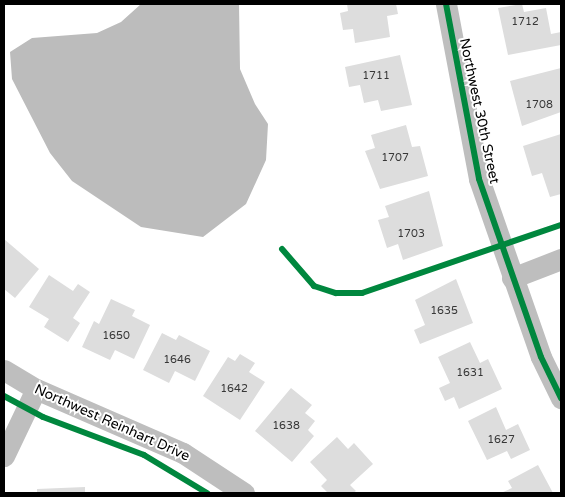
<!DOCTYPE html>
<html>
<head>
<meta charset="utf-8">
<style>
  body { margin:0 }
  #map { position:relative; width:565px; height:497px; overflow:hidden; background:#fff; font-family:"Varela Round",sans-serif }
  div>[style] { position:absolute }
  [style*='--x'] { left:calc(var(--x)*1px); top:calc(var(--y)*1px); width:calc(var(--w)*1px); rotate:calc(var(--a)*1deg) }
  .water>* { inset:0; background:#bcbcbc }
  .building>* { inset:0; background:#ddd }
  .minor>* { height:21px; margin:-10.5px; padding:0 10.5px; transform-origin:10.5px; border-radius:10.5px; background:#bebebe }
  .cycleway>* { height:6px; margin:-3px; padding:0 3px; transform-origin:3px; border-radius:3px; background:#00873e }
  span { translate:-50% -50%; white-space:nowrap; text-align:center; line-height:1.15; -webkit-text-stroke:4px #fff; paint-order:stroke }
  .number-label { font-size:11px; color:#373737 }
  .number-label span { -webkit-text-stroke-width:0 }
  .street-label { font-size:14px; color:#000 }
  .frame { position:absolute; inset:0; border:5px solid #000; pointer-events:none }
</style>
</head>
<body>
<div id="map">
  <div class="water">
    <div style="clip-path:polygon(141px 4px,239px 4px,240px 69px,255px 104px,268px 124px,266px 160px,246px 204px,203px 237px,141px 227px,72px 181px,50px 153px,12px 79px,10px 52px,32px 38px,97px 33px,121px 22px)"></div>
  </div>
  <div class="building">
    <div style="clip-path:polygon(347px 4px,396px 4px,398px 14px,387px 16px,390px 37px,355px 43px,353px 29px,343px 30px,340px 13px,348px 11px)"></div>
    <div style="clip-path:polygon(522px 4px,524px 12px,546px 8px,551px 34px,561px 32px,561px 45px,508px 55px,498px 8px)"></div>
    <div style="clip-path:polygon(400px 55px,412px 105px,381px 111px,378px 100px,364px 103px,360px 85px,349px 87px,345px 67px)"></div>
    <div style="clip-path:polygon(561px 68px,561px 112px,522px 126px,510px 81px)"></div>
    <div style="clip-path:polygon(406px 125px,412px 147px,420px 146px,428px 176px,380px 189px,365px 151px,375px 148px,371px 135px)"></div>
    <div style="clip-path:polygon(561px 134px,561px 194px,550px 197px,542px 173px,532px 176px,523px 146px)"></div>
    <div style="clip-path:polygon(429px 191px,443px 246px,403px 260px,398px 244px,387px 248px,378px 220px,389px 217px,385px 206px)"></div>
    <div style="clip-path:polygon(4px 239px,39px 269px,15px 298px,4px 289px)"></div>
    <div style="clip-path:polygon(49px 275px,73px 291px,78px 284px,90px 292px,73px 318px,80px 323px,68px 342px,44px 327px,49px 319px,29px 307px)"></div>
    <div style="clip-path:polygon(456px 279px,473px 323px,420px 344px,414px 330px,425px 325px,415px 300px)"></div>
    <div style="clip-path:polygon(111px 299px,135px 310px,132px 316px,150px 325px,134px 359px,115px 350px,110px 360px,82px 347px,94px 321px,99px 324px)"></div>
    <div style="clip-path:polygon(162px 333px,176px 340px,179px 335px,210px 351px,195px 381px,175px 371px,169px 383px,143px 370px)"></div>
    <div style="clip-path:polygon(470px 342px,480px 363px,488px 359px,502px 389px,459px 409px,454px 397px,445px 401px,439px 388px,450px 383px,438px 357px)"></div>
    <div style="clip-path:polygon(240px 354px,255px 363px,249px 372px,265px 382px,240px 420px,203px 396px,228px 357px,235px 361px)"></div>
    <div style="clip-path:polygon(291px 388px,312px 405px,305px 413px,315px 421px,308px 430px,314px 436px,292px 462px,255px 431px)"></div>
    <div style="clip-path:polygon(496px 407px,506px 430px,518px 424px,530px 450px,511px 459px,507px 451px,487px 460px,468px 421px)"></div>
    <div style="clip-path:polygon(337px 437px,348px 449px,354px 443px,373px 464px,350px 485px,356px 491px,353px 493px,328px 493px,321px 486px,327px 480px,310px 462px)"></div>
    <div style="clip-path:polygon(538px 465px,553px 493px,501px 493px,512px 488px,508px 481px)"></div>
    <div style="clip-path:polygon(85px 487px,85px 493px,37px 493px,37px 489px)"></div>
  </div>
  <div class="minor">
    <div style="--x:446;--y:4;--w:178;--a:79.3"></div>
    <div style="--x:479;--y:179;--w:188;--a:70.8"></div>
    <div style="--x:541;--y:357;--w:46;--a:64"></div>
    <div style="--x:512;--y:278;--w:53;--a:-21.2"></div>
    <div style="--x:4;--y:370;--w:37;--a:31"></div>
    <div style="--x:36;--y:389;--w:160;--a:23.5"></div>
    <div style="--x:183;--y:453;--w:73;--a:33.3"></div>
    <div style="--x:4;--y:456;--w:74;--a:-64.5"></div>
  </div>
  <div class="cycleway">
    <div style="--x:446;--y:4;--w:178;--a:79.3"></div>
    <div style="--x:479;--y:179;--w:188;--a:70.8"></div>
    <div style="--x:541;--y:357;--w:46;--a:64"></div>
    <div style="--x:282;--y:249;--w:49;--a:49.1"></div>
    <div style="--x:314;--y:286;--w:23;--a:18"></div>
    <div style="--x:336;--y:293;--w:26;--a:0"></div>
    <div style="--x:362;--y:293;--w:210;--a:-18.9"></div>
    <div style="--x:4;--y:396;--w:44;--a:28.3"></div>
    <div style="--x:43;--y:417;--w:108;--a:20.6"></div>
    <div style="--x:144;--y:455;--w:74;--a:31.1"></div>
  </div>
  <div class="number-label">
    <span style="left:525px;top:22px">1712</span>
    <span style="left:376px;top:76px">1711</span>
    <span style="left:539px;top:105px">1708</span>
    <span style="left:395px;top:158px">1707</span>
    <span style="left:411px;top:234px">1703</span>
    <span style="left:444px;top:311px">1635</span>
    <span style="left:116px;top:336px">1650</span>
    <span style="left:177px;top:360px">1646</span>
    <span style="left:470px;top:373px">1631</span>
    <span style="left:234px;top:389px">1642</span>
    <span style="left:286px;top:426px">1638</span>
    <span style="left:501px;top:440px">1627</span>
  </div>
  <div class="street-label">
    <span style="left:479px;top:111px;rotate:78deg">Northwest 30th Street</span>
    <span style="left:112px;top:423px;rotate:24deg">Northwest Reinhart Drive</span>
  </div>
  <div class="frame"></div>
</div>
</body>
</html>
